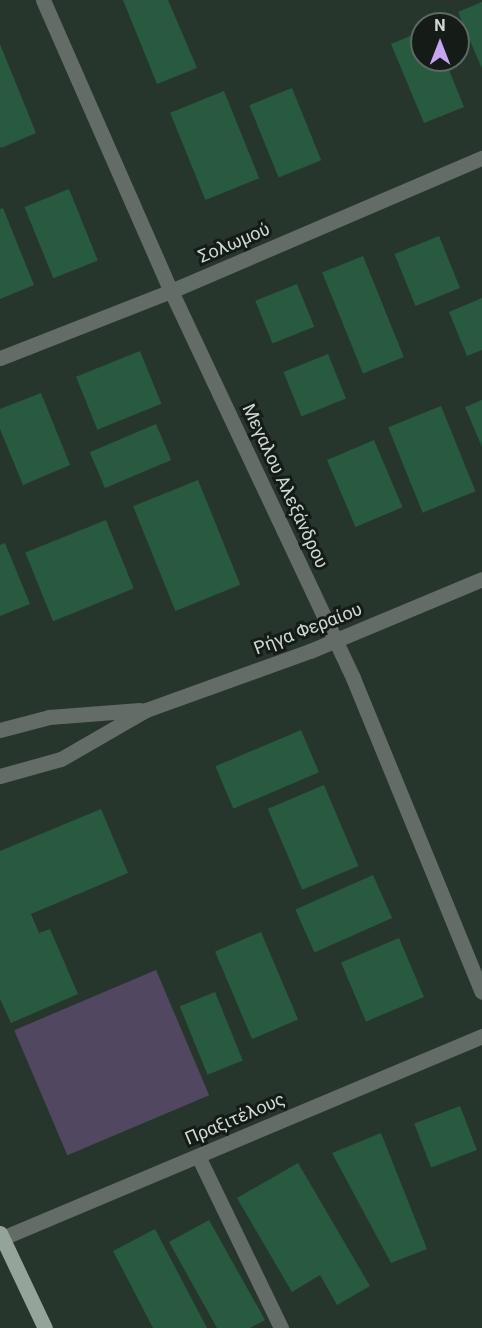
<!DOCTYPE html>
<html>
<head>
<meta charset="utf-8">
<style>
  body { margin:0 }
  #map { position:relative; width:482px; height:1328px; overflow:hidden; background:#27362d; font-family:Roboto,sans-serif }
  div>[style] { position:absolute }
  [style*='--x'] { left:calc(var(--x)*1px); top:calc(var(--y)*1px); width:calc(var(--w)*1px); rotate:calc(var(--a)*1deg) }
  .green>* { inset:0; background:#524761; transform-origin:0 0 }
  .building>* { inset:0; background:#275a3f; transform-origin:0 0 }
  .minor>* { height:15px; margin:-7.5px; padding:0 7.5px; transform-origin:7.5px; border-radius:7.5px; background:#646c67 }
  .major>* { height:15px; margin:-7.5px; padding:0 7.5px; transform-origin:7.5px; border-radius:7.5px; background:#95a49a }
  span { translate:-50% -50%; white-space:nowrap; text-align:center; line-height:1.15; -webkit-text-stroke:6px #151c18; paint-order:stroke }
  .street-label { font-size:18px; color:#cfd9d3 }
  .north { position:absolute; left:410px; top:12px; width:60px; height:60px; box-sizing:border-box; background:#151c18; border:2px solid #5f6863; border-radius:50%; rotate:0deg; font-size:16px; font-weight:700; line-height:24px; text-align:center; color:#cfd9d3 }
  .north::after { content:''; display:block; margin:auto; width:21px; height:27px; background:#c6a6f0; clip-path:polygon(50% 0,100% 100%,50% 72%,0 100%) }
</style>
</head>
<body>
<div id="map">
  <div class="green">
    <div style="left:156px;top:970px;width:136px;height:154px;rotate:67deg"></div>
  </div>
  <div class="building">
    <div style="clip-path:polygon(123px 0,168px 0,197px 68px,157px 84px)"></div>
    <div style="clip-path:polygon(482px 2px,482px 69px,458px 12px)"></div>
    <div style="clip-path:polygon(422px 31px,422px 60px,445px 60px,464px 107px,424px 123px,391px 44px)"></div>
    <div style="clip-path:polygon(0 44px,36px 133px,1px 148px,0 146px)"></div>
    <div style="left:292px;top:88px;width:78px;height:46px;rotate:68deg"></div>
    <div style="left:224px;top:91px;width:94px;height:58px;rotate:68deg"></div>
    <div style="left:69px;top:189px;width:77px;height:48px;rotate:68deg"></div>
    <div style="clip-path:polygon(3px 208px,34px 285px,0 299px,0 209px)"></div>
    <div style="left:439px;top:236px;width:56px;height:48px;rotate:68deg"></div>
    <div style="left:363px;top:256px;width:109px;height:44px;rotate:68deg"></div>
    <div style="left:297px;top:284px;width:46px;height:45px;rotate:68deg"></div>
    <div style="clip-path:polygon(482px 298px,482px 350px,467px 356px,449px 312px)"></div>
    <div style="left:140px;top:351px;width:57px;height:69px;rotate:68deg"></div>
    <div style="left:328px;top:354px;width:48px;height:48px;rotate:68deg"></div>
    <div style="clip-path:polygon(41px 393px,70px 465px,23px 485px,0 429px,0 409px)"></div>
    <div style="clip-path:polygon(482px 400px,482px 447px,465px 407px)"></div>
    <div style="left:441px;top:406px;width:92px;height:57px;rotate:68deg"></div>
    <div style="left:156px;top:424px;width:39px;height:72px;rotate:67deg"></div>
    <div style="left:374px;top:440px;width:73px;height:51px;rotate:67deg"></div>
    <div style="left:198px;top:480px;width:113px;height:70px;rotate:68deg"></div>
    <div style="left:106px;top:520px;width:74px;height:87px;rotate:68deg"></div>
    <div style="clip-path:polygon(5px 543px,30px 604px,0 616px,0 545px)"></div>
    <div style="left:301px;top:730px;width:46px;height:93px;rotate:67deg"></div>
    <div style="left:324px;top:785px;width:88px;height:61px;rotate:67deg"></div>
    <div style="clip-path:polygon(101px 809px,128px 873px,31px 914px,39px 933px,50px 929px,78px 994px,11px 1023px,0 999px,0 851px)"></div>
    <div style="left:373px;top:875px;width:47px;height:85px;rotate:66deg"></div>
    <div style="left:261px;top:932px;width:95px;height:50px;rotate:67deg"></div>
    <div style="left:399px;top:938px;width:64px;height:63px;rotate:67deg"></div>
    <div style="left:215px;top:992px;width:74px;height:38px;rotate:68deg"></div>
    <div style="left:460px;top:1106px;width:47px;height:49px;rotate:69deg"></div>
    <div style="clip-path:polygon(381px 1133px,427px 1249px,391px 1263px,332px 1153px)"></div>
    <div style="clip-path:polygon(298px 1163px,370px 1286px,337px 1305px,320px 1275px,292px 1292px,237px 1198px)"></div>
    <div style="clip-path:polygon(209px 1220px,265px 1320px,250px 1328px,217px 1328px,169px 1242px)"></div>
    <div style="clip-path:polygon(155px 1229px,207px 1328px,153px 1328px,113px 1251px)"></div>
  </div>
  <div class="minor">
    <div style="--x:43;--y:0;--w:318;--a:66.3"></div>
    <div style="--x:171;--y:291;--w:428;--a:64.8"></div>
    <div style="--x:353;--y:678;--w:339;--a:67.7"></div>
    <div style="--x:0;--y:358;--w:184;--a:-21.4"></div>
    <div style="--x:171;--y:291;--w:338;--a:-23.2"></div>
    <div style="--x:0;--y:730;--w:51;--a:-14.9"></div>
    <div style="--x:49;--y:717;--w:91;--a:-4.4"></div>
    <div style="--x:0;--y:776;--w:63;--a:-15.6"></div>
    <div style="--x:61;--y:759;--w:98;--a:-30"></div>
    <div style="--x:146;--y:710;--w:174;--a:-19.8"></div>
    <div style="--x:310;--y:651;--w:186;--a:-22.7"></div>
    <div style="--x:198;--y:1156;--w:191;--a:64.2"></div>
    <div style="--x:2;--y:1238;--w:521;--a:-22.82"></div>
  </div>
  <div class="major">
    <div style="--x:0;--y:1233;--w:105;--a:64.7"></div>
  </div>
  <div class="street-label">
    <span style="left:234px;top:243px;rotate:-23deg">Σολωμού</span>
    <span style="left:285px;top:486px;rotate:65deg">Μεγαλου Αλεξάνδρου</span>
    <span style="left:308px;top:629px;rotate:-21deg">Ρήγα Φεραίου</span>
    <span style="left:235px;top:1119px;rotate:-23deg">Πραξιτέλους</span>
  </div>
  <div class="north">N</div>
</div>
</body>
</html>
